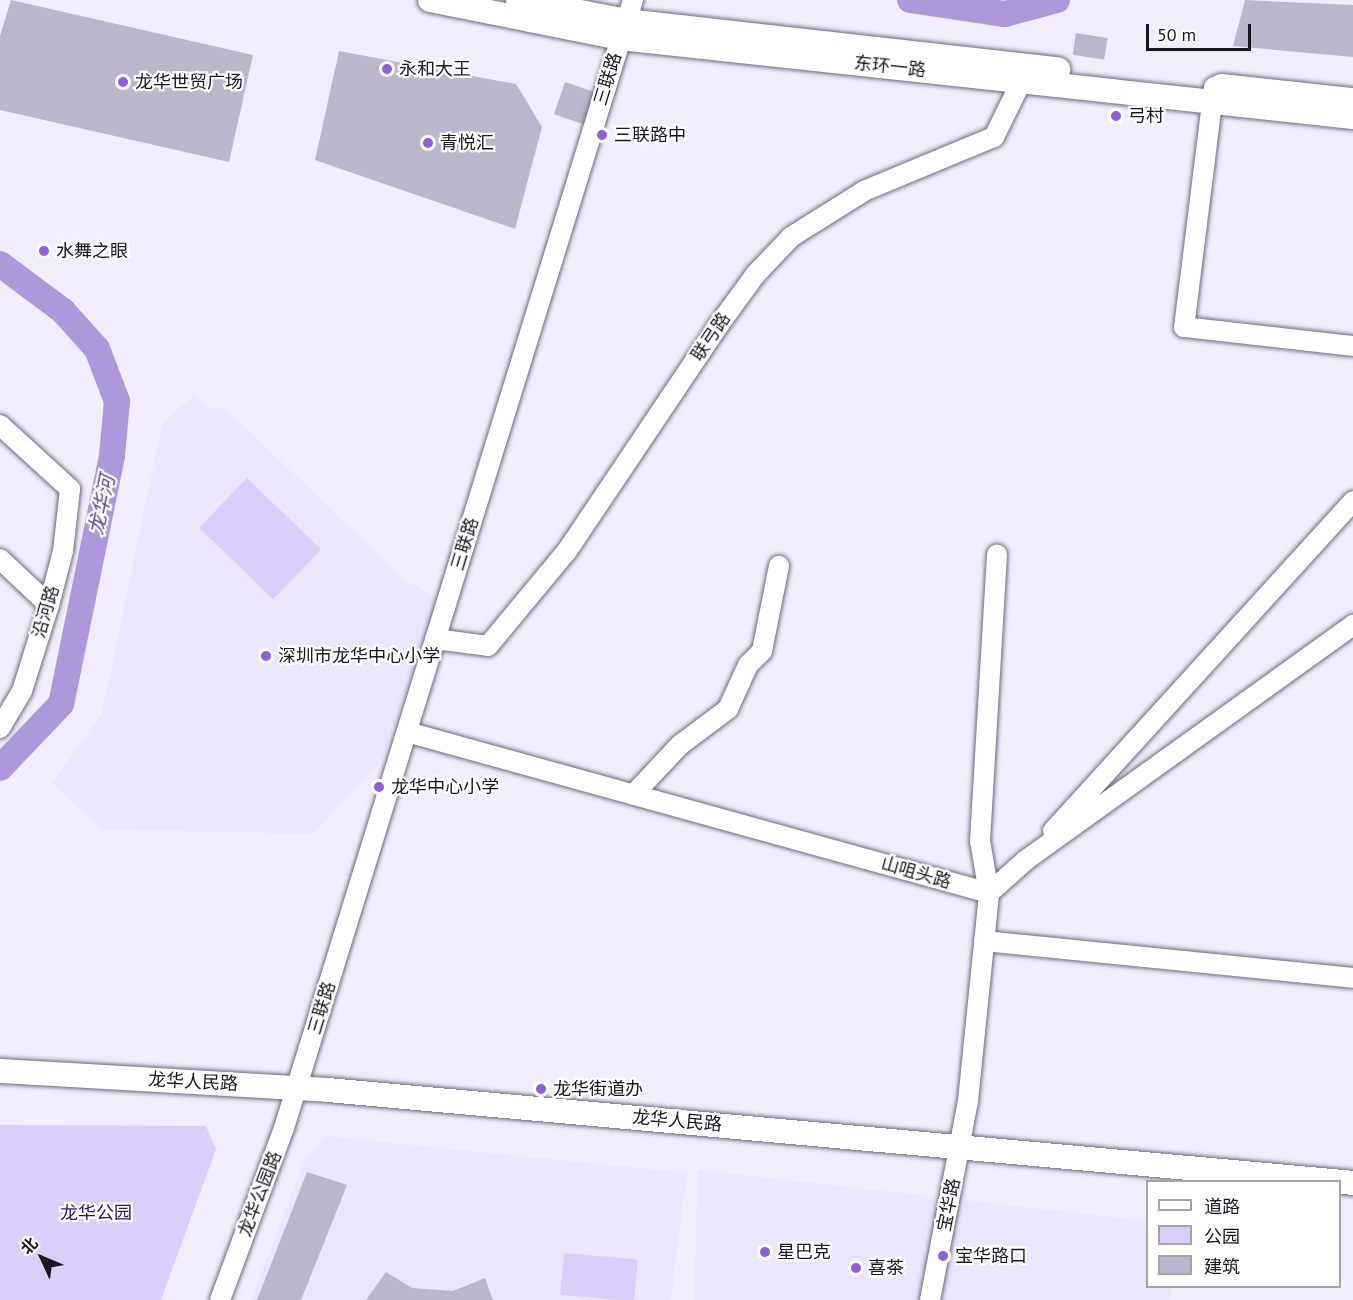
<!DOCTYPE html>
<html>
<head>
<meta charset="utf-8">
<style>
  body { margin:0 }
  #map { position:relative; width:1353px; height:1300px; overflow:hidden; background:#f1edfc; font-family:"PT Sans","Noto Sans SC",sans-serif }
  div>[style] { position:absolute }
  [style*='--x'] { left:calc(var(--x)*1px); top:calc(var(--y)*1px); width:calc(var(--w)*1px); rotate:calc(var(--a)*1deg) }
  .built>* { inset:0; background:#ebe5fd }
  .green>* { inset:0; background:#dccefb; transform-origin:0 0 }
  .river>* { height:26px; margin:-13px; padding:0 13px; transform-origin:13px; border-radius:13px; background:#ae98dc }
  .building>* { inset:0; background:#bcb6cc; transform-origin:0 0 }
  .roads { filter:drop-shadow(0 0 2px #6e687c) drop-shadow(0 0 2px #6e687c) }
  .minor>* { height:20px; margin:-10px; padding:0 10px; transform-origin:10px; border-radius:10px; background:#fff }
  .major>* { height:24px; margin:-12px; padding:0 12px; transform-origin:12px; border-radius:12px; background:#fff }
  .dots>* { width:16px; height:16px; translate:-50% -50%; box-sizing:border-box; border:3px solid #fff; border-radius:50% }
  span { translate:-50% -50%; white-space:nowrap; text-align:center; line-height:1.15; -webkit-text-stroke:4.5px #fff; paint-order:stroke }
  .street-label { font-size:18px; color:#18161e }
  .poi-label { font-size:18px; color:#18161e }
  .left { translate:0 -50%; text-align:left }
  .park-label { font-size:18px; color:#350f60 }
  .water-label { font-size:20px; color:#5d3e90; font-style:italic }
  .legend { position:absolute; left:1146px; top:1180px; width:195px; height:108px; box-sizing:border-box; background:#fff; border:2px solid #a3a2a5; margin:0; padding:8px 10px; list-style:none; font-size:18px; color:#18161e }
  .legend li { display:flex; align-items:center; gap:12px; height:30px }
  .legend b { width:30px; border:2px solid #a3a2a5 }
  .north { position:absolute; left:12px; top:1228px; width:60px; height:60px; -webkit-text-stroke:4px #fff; paint-order:stroke; rotate:314deg; font-size:16px; font-weight:700; line-height:24px; text-align:center; color:#18161e }
  .north::after { content:''; display:block; margin:auto; width:21px; height:27px; background:#18161e; clip-path:polygon(50% 0,100% 100%,50% 72%,0 100%) }
  .scale { position:absolute; left:1146px; top:24px; width:105px; height:27px; box-sizing:border-box; border:3px solid #18161e; border-top:0; padding-left:8px; font-size:18px; line-height:21px; white-space:nowrap; color:#18161e; -webkit-text-stroke:4px #fff; paint-order:stroke }
</style>
</head>
<body>
<div id="map">
  <div class="built">
    <div style="clip-path:polygon(195px 394px,208px 408px,226px 409px,405px 580px,438px 598px,383px 759px,313px 834px,101px 829px,52px 783px,102px 713px,162px 424px)"></div>
    <div style="clip-path:polygon(324px 1136px,687px 1173px,671px 1300px,251px 1300px,303px 1164px)"></div>
    <div style="clip-path:polygon(698px 1170px,1147px 1221px,1148px 1286px,1172px 1287px,1169px 1300px,694px 1300px)"></div>
  </div>
  <div class="green">
    <div style="left:247px;top:478px;width:103px;height:69px;rotate:44deg"></div>
    <div style="clip-path:polygon(0 1125px,206px 1126px,216px 1149px,161px 1300px,0 1300px)"></div>
    <div style="left:564px;top:1253px;width:74px;height:42px;rotate:5deg"></div>
  </div>
  <div class="river">
    <div style="--x:910;--y:0;--w:96;--a:8.4"></div>
    <div style="--x:1005;--y:14;--w:54;--a:-15.1"></div>
    <div style="--x:0;--y:264;--w:79;--a:36.7"></div>
    <div style="--x:63;--y:311;--w:51;--a:48.2"></div>
    <div style="--x:97;--y:349;--w:56;--a:69"></div>
    <div style="--x:117;--y:401;--w:55;--a:95.2"></div>
    <div style="--x:112;--y:456;--w:253;--a:101.6"></div>
    <div style="--x:61;--y:704;--w:88;--a:133.6"></div>
  </div>
  <div class="building">
    <div style="clip-path:polygon(11px 0,253px 55px,229px 162px,0 110px,0 36px)"></div>
    <div style="clip-path:polygon(1245px 0,1353px 5px,1353px 57px,1233px 46px)"></div>
    <div style="left:1076px;top:33px;width:32px;height:22px;rotate:9deg"></div>
    <div style="clip-path:polygon(339px 51px,516px 84px,542px 127px,515px 229px,315px 160px)"></div>
    <div style="left:565px;top:82px;width:36px;height:34px;rotate:19deg"></div>
    <div style="clip-path:polygon(307px 1172px,347px 1185px,301px 1300px,257px 1300px)"></div>
    <div style="clip-path:polygon(386px 1272px,412px 1288px,453px 1291px,485px 1278px,493px 1300px,366px 1300px)"></div>
  </div>
  <div class="roads">
    <div class="minor">
      <div style="--x:1214;--y:87;--w:242;--a:97.1"></div>
      <div style="--x:1184;--y:327;--w:170;--a:6.4"></div>
      <div style="--x:0;--y:425;--w:95;--a:42.4"></div>
      <div style="--x:70;--y:489;--w:62;--a:96.4"></div>
      <div style="--x:63;--y:551;--w:56;--a:104.5"></div>
      <div style="--x:49;--y:605;--w:90;--a:107.4"></div>
      <div style="--x:22;--y:691;--w:43;--a:120.7"></div>
      <div style="--x:0;--y:559;--w:67;--a:43.2"></div>
      <div style="--x:435;--y:639;--w:53;--a:7.5"></div>
      <div style="--x:488;--y:646;--w:124;--a:-50.3"></div>
      <div style="--x:567;--y:551;--w:271;--a:-56.1"></div>
      <div style="--x:718;--y:326;--w:63;--a:-54"></div>
      <div style="--x:755;--y:275;--w:52;--a:-46.5"></div>
      <div style="--x:791;--y:237;--w:86;--a:-32.2"></div>
      <div style="--x:864;--y:191;--w:141;--a:-22.6"></div>
      <div style="--x:994;--y:137;--w:77;--a:-63.8"></div>
      <div style="--x:407;--y:732;--w:604;--a:15.46"></div>
      <div style="--x:989;--y:893;--w:50;--a:-41.7"></div>
      <div style="--x:1026;--y:860;--w:403;--a:-35.7"></div>
      <div style="--x:633;--y:795;--w:69;--a:-46.8"></div>
      <div style="--x:680;--y:745;--w:60;--a:-36.9"></div>
      <div style="--x:728;--y:709;--w:48;--a:-65.6"></div>
      <div style="--x:748;--y:665;--w:20;--a:-45"></div>
      <div style="--x:762;--y:651;--w:87;--a:-78.7"></div>
      <div style="--x:1053;--y:831;--w:446;--a:-47.7"></div>
      <div style="--x:984;--y:941;--w:371;--a:5.7"></div>
      <div style="--x:220;--y:1300;--w:184;--a:-69.6"></div>
      <div style="--x:284;--y:1128;--w:1181;--a:-72.81"></div>
      <div style="--x:930;--y:1300;--w:203;--a:-79.2"></div>
      <div style="--x:968;--y:1101;--w:209;--a:-84.2"></div>
      <div style="--x:989;--y:893;--w:53;--a:-99.8"></div>
      <div style="--x:980;--y:841;--w:287;--a:-86.6"></div>
    </div>
    <div class="major">
      <div style="--x:430;--y:0;--w:194;--a:11.3"></div>
      <div style="--x:620;--y:38;--w:737;--a:6.15"></div>
      <div style="--x:518;--y:0;--w:111;--a:10.9"></div>
      <div style="--x:627;--y:21;--w:434;--a:6.4"></div>
      <div style="--x:1221;--y:86;--w:133;--a:6.1"></div>
      <div style="--x:0;--y:1071;--w:329;--a:3.3"></div>
      <div style="--x:328;--y:1090;--w:1029;--a:5.18"></div>
    </div>
  </div>
  <div class="dots">
    <div style="left:387px;top:69px;background:#8d5fd8"></div>
    <div style="left:123px;top:82px;background:#8d5fd8"></div>
    <div style="left:1116px;top:116px;background:#8d5fd8"></div>
    <div style="left:602px;top:135px;background:#8d5fd8"></div>
    <div style="left:428px;top:143px;background:#8d5fd8"></div>
    <div style="left:44px;top:251px;background:#8d5fd8"></div>
    <div style="left:266px;top:656px;background:#8d5fd8"></div>
    <div style="left:379px;top:787px;background:#8d5fd8"></div>
    <div style="left:541px;top:1089px;background:#8d5fd8"></div>
    <div style="left:765px;top:1252px;background:#8d5fd8"></div>
    <div style="left:943px;top:1256px;background:#8d5fd8"></div>
    <div style="left:856px;top:1268px;background:#8d5fd8"></div>
  </div>
  <div class="street-label">
    <span style="left:890px;top:67px;rotate:6deg">东环一路</span>
    <span style="left:608px;top:79px;rotate:-73deg">三联路</span>
    <span style="left:711px;top:337px;rotate:-56deg">联弓路</span>
    <span style="left:465px;top:544px;rotate:-73deg">三联路</span>
    <span style="left:46px;top:612px;rotate:-74deg">沿河路</span>
    <span style="left:916px;top:873px;rotate:16deg">山咀头路</span>
    <span style="left:322px;top:1008px;rotate:-73deg">三联路</span>
    <span style="left:193px;top:1082px;rotate:3deg">龙华人民路</span>
    <span style="left:677px;top:1121px;rotate:5deg">龙华人民路</span>
    <span style="left:260px;top:1194px;rotate:-69deg">龙华公园路</span>
    <span style="left:949px;top:1205px;rotate:-79deg">宝华路</span>
  </div>
  <div class="poi-label">
    <span class="left" style="left:399px;top:69px">永和大王</span>
    <span class="left" style="left:135px;top:82px">龙华世贸广场</span>
    <span class="left" style="left:1128px;top:116px">弓村</span>
    <span class="left" style="left:614px;top:135px">三联路中</span>
    <span class="left" style="left:440px;top:143px">青悦汇</span>
    <span class="left" style="left:56px;top:251px">水舞之眼</span>
    <span class="left" style="left:278px;top:656px">深圳市龙华中心小学</span>
    <span class="left" style="left:391px;top:787px">龙华中心小学</span>
    <span class="left" style="left:553px;top:1089px">龙华街道办</span>
    <span class="left" style="left:777px;top:1252px">星巴克</span>
    <span class="left" style="left:955px;top:1256px">宝华路口</span>
    <span class="left" style="left:868px;top:1268px">喜茶</span>
  </div>
  <div class="park-label">
    <span style="left:96px;top:1213px">龙华公园</span>
  </div>
  <div class="water-label">
    <span style="left:102px;top:505px;rotate:-78deg">龙华河</span>
  </div>
  <ul class="legend">
  <li><b style="height:8px;background:#fff"></b>道路</li>
  <li><b style="height:16px;background:#dccefb"></b>公园</li>
  <li><b style="height:16px;background:#bcb6cc"></b>建筑</li>
  </ul>
  <div class="north">北</div>
  <div class="scale">50 m</div>
</div>
</body>
</html>
